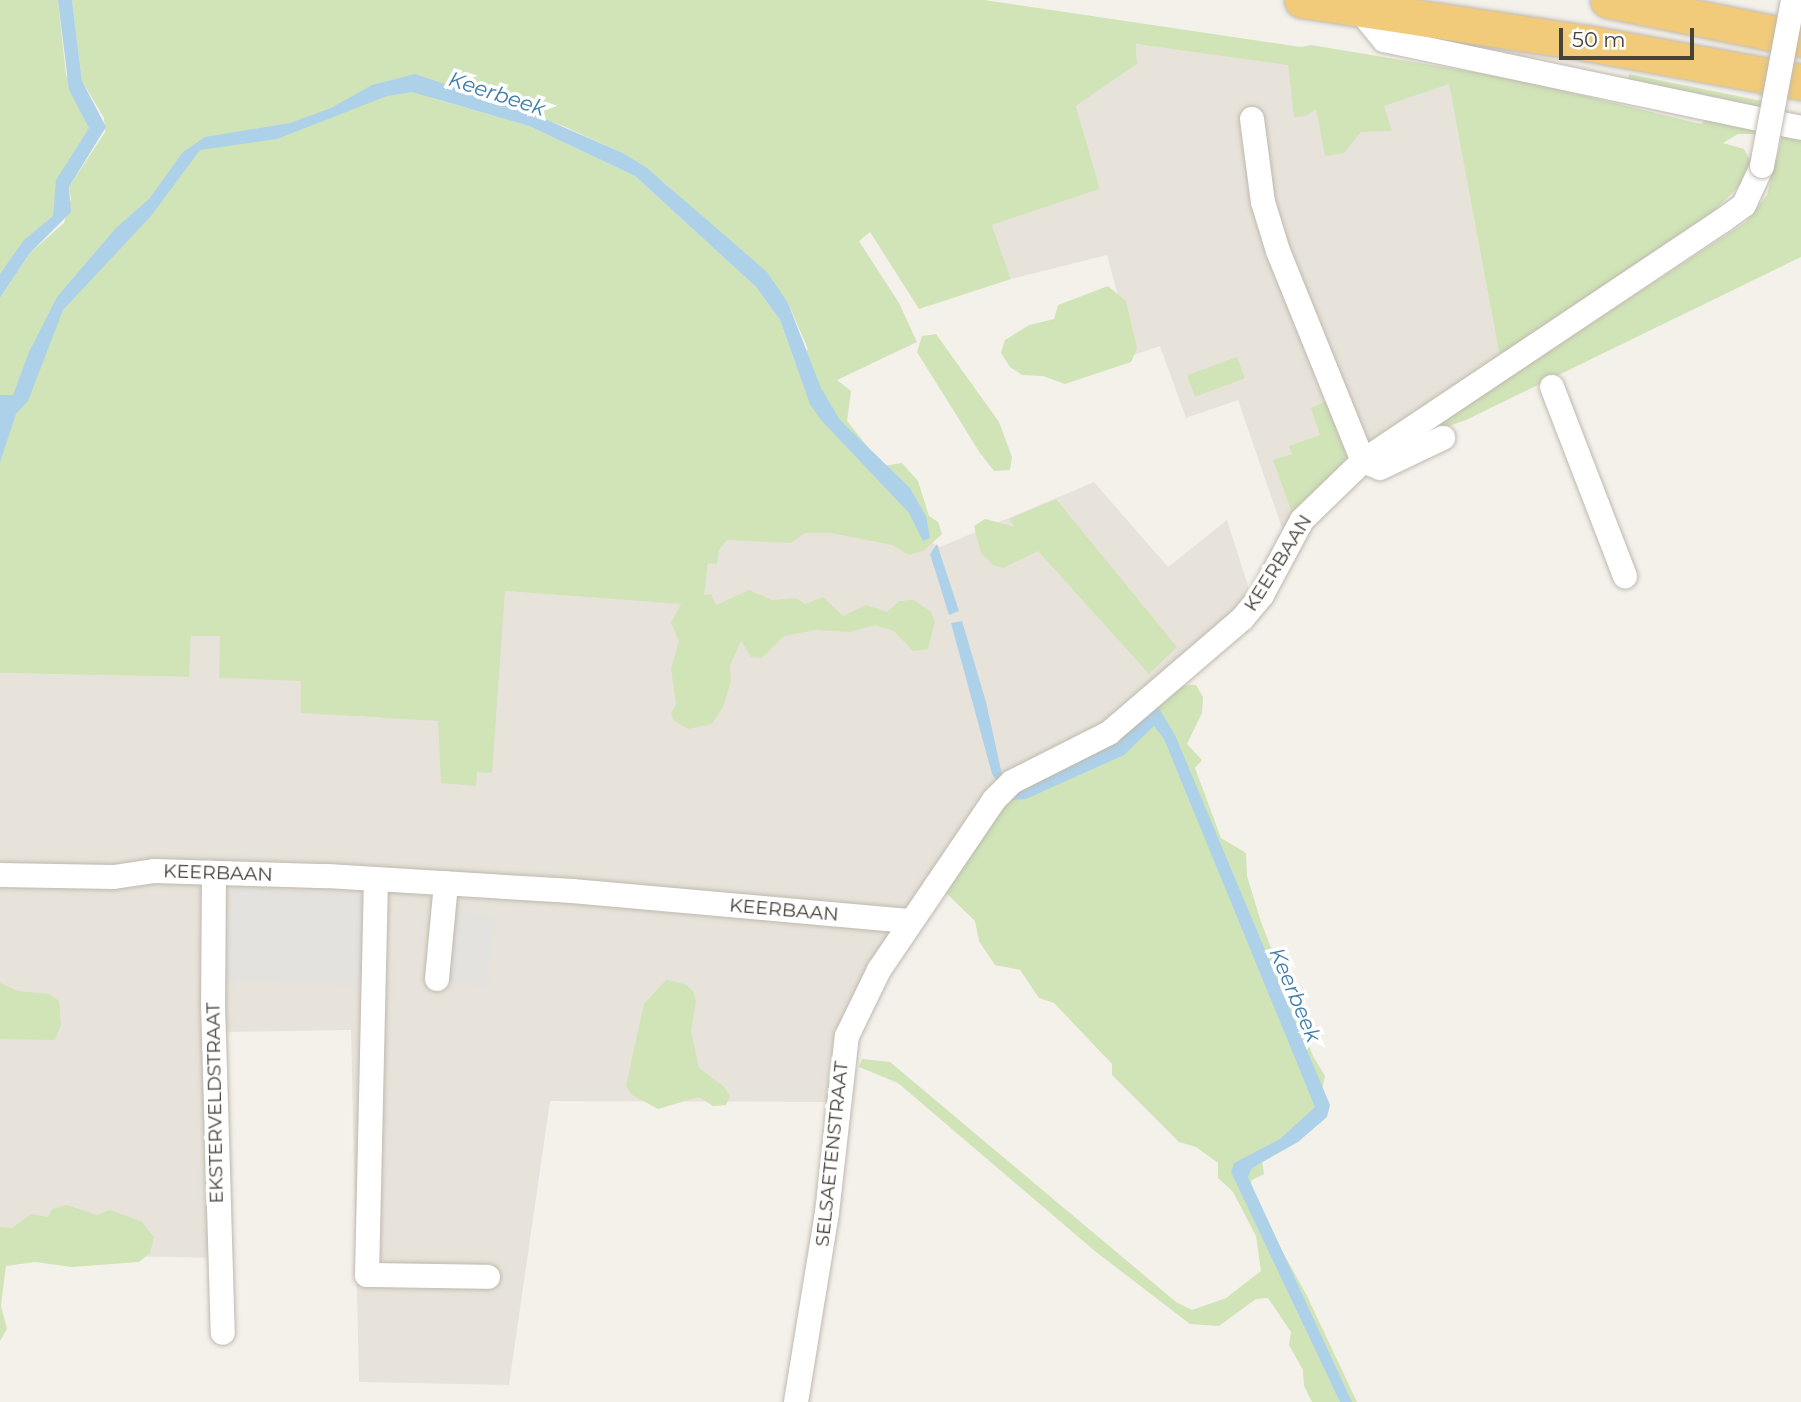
<!DOCTYPE html>
<html>
<head>
<meta charset="utf-8">
<style>
  body { margin:0 }
  #map { position:relative; width:1801px; height:1402px; overflow:hidden; background:#f4f1eb; font-family:Montserrat,sans-serif }
  div>[style] { position:absolute }
  [style*='--x'] { left:calc(var(--x)*1px); top:calc(var(--y)*1px); width:calc(var(--w)*1px); rotate:calc(var(--a)*1deg) }
  .residential>* { inset:0; background:#e8e3da }
  .green>* { inset:0; background:#d0e4b8; transform-origin:0 0 }
  .parking>* { inset:0; background:#e3e2df; transform-origin:0 0 }
  .water>* { inset:0; background:#aed1ea }
  .roads { filter:drop-shadow(0 0 2px #bfb9ae) drop-shadow(0 0 2px #bfb9ae) }
  .minor>* { height:24px; margin:-12px; padding:0 12px; transform-origin:12px; border-radius:12px; background:#fff }
  .highway>* { height:35px; margin:-17.5px; padding:0 17.5px; transform-origin:17.5px; border-radius:17.5px; background:#f1ca7a }
  .bridges { filter:drop-shadow(0 0 2px #bfb9ae) drop-shadow(0 0 2px #bfb9ae) }
  .minor-bridge>* { height:24px; margin:-12px; padding:0 12px; transform-origin:12px; border-radius:12px; background:#fff }
  span { translate:-50% -50%; white-space:nowrap; text-align:center; line-height:1.15; -webkit-text-stroke:7px #fff; paint-order:stroke }
  .street-label { font-size:19px; color:#48423a }
  .water-label { font-size:21px; color:#3c7bab; font-style:italic }
  .scale { position:absolute; left:1559px; top:28px; width:135px; height:32px; box-sizing:border-box; border:4px solid #48423a; border-top:0; padding-left:9px; font-size:21px; line-height:24px; white-space:nowrap; color:#48423a; -webkit-text-stroke:5px #fff; paint-order:stroke }
</style>
</head>
<body>
<div id="map">
  <div class="residential">
    <div style="clip-path:polygon(1136px 44px,1449px 83px,1500px 358px,1367px 443px,1307px 495px,1283px 531px,1238px 400px,1186px 418px,1160px 346px,1134px 355px,1107px 255px,1011px 279px,992px 225px,1100px 189px,1076px 106px,1137px 64px)"></div>
    <div style="clip-path:polygon(1094px 482px,1168px 567px,1227px 520px,1251px 595px,1104px 723px,1004px 779px,833px 1056px,827px 1102px,550px 1101px,509px 1385px,359px 1382px,351px 1030px,220px 1032px,226px 1258px,0 1254px,0 673px,188px 677px,191px 635px,221px 636px,301px 680px,301px 712px,382px 718px,505px 591px,702px 605px,714px 521px,922px 538px,940px 547px)"></div>
  </div>
  <div class="green">
    <div style="clip-path:polygon(0 0,58px 0,66px 75px,94px 109px,85px 154px,66px 192px,69px 200px,0 291px)"></div>
    <div style="clip-path:polygon(evenodd,72px 0,984px 0,1301px 47px,1311px 45px,1515px 79px,1701px 124px,1706px 120px,1757px 128px,1756px 134px,1738px 134px,1723px 143px,1744px 149px,1751px 162px,1741px 184px,1713px 212px,1500px 358px,1449px 84px,1384px 106px,1392px 131px,1361px 132px,1344px 153px,1325px 156px,1316px 109px,1306px 116px,1294px 117px,1288px 65px,1136px 44px,1137px 64px,1076px 106px,1100px 189px,992px 225px,1011px 279px,919px 309px,870px 232px,859px 241px,899px 303px,917px 342px,837px 380px,851px 391px,847px 421px,883px 466px,902px 463px,918px 481px,929px 516px,938px 522px,942px 534px,923px 551px,909px 555px,892px 545px,831px 533px,805px 533px,791px 543px,727px 540px,719px 550px,717px 564px,708px 563px,704px 595px,711px 594px,716px 605px,749px 590px,772px 600px,796px 598px,805px 604px,823px 597px,843px 616px,866px 605px,887px 612px,899px 601px,914px 600px,931px 612px,935px 622px,928px 649px,913px 651px,894px 631px,875px 625px,850px 632px,816px 630px,784px 636px,762px 658px,751px 657px,741px 641px,730px 666px,731px 681px,723px 707px,712px 724px,688px 729px,673px 720px,671px 713px,676px 704px,671px 669px,679px 641px,671px 623px,681px 604px,505px 591px,492px 773px,477px 772px,476px 786px,441px 783px,438px 721px,301px 713px,301px 681px,219px 678px,220px 636px,191px 636px,189px 677px,0 673px,0 298px,30px 253px,64px 223px,71px 199px,69px 187px,105px 132px,104px 118px,82px 81px,72px 0,432px 81px,563px 126px,623px 153px,665px 183px,788px 303px,808px 349px,796px 365px,780px 320px,756px 287px,635px 176px,529px 126px,432px 98px,432px 81px)"></div>
    <div style="clip-path:polygon(1629px 74px,1762px 101px,1760px 112px,1628px 82px)"></div>
    <div style="clip-path:polygon(1783px 133px,1801px 138px,1801px 257px,1466px 420px,1438px 430px,1433px 427px,1746px 222px,1767px 195px)"></div>
    <div style="clip-path:polygon(1108px 286px,1126px 301px,1137px 348px,1131px 362px,1065px 384px,1043px 376px,1022px 375px,1010px 367px,1001px 353px,1005px 340px,1029px 325px,1054px 319px,1058px 305px)"></div>
    <div style="clip-path:polygon(936px 334px,999px 422px,1012px 457px,1010px 470px,994px 471px,980px 453px,917px 352px,922px 336px)"></div>
    <div style="left:1237px;top:357px;width:23px;height:53px;rotate:70deg"></div>
    <div style="clip-path:polygon(1328px 400px,1347px 457px,1293px 515px,1273px 460px,1292px 454px,1289px 446px,1320px 435px,1311px 408px)"></div>
    <div style="clip-path:polygon(1056px 499px,1177px 647px,1149px 674px,1038px 551px,1003px 568px,993px 565px,981px 553px,974px 526px,985px 519px,1015px 527px,1009px 519px)"></div>
    <div style="clip-path:polygon(1179px 685px,1196px 685px,1203px 697px,1202px 713px,1187px 744px,1202px 760px,1195px 768px,1221px 838px,1246px 853px,1247px 876px,1261px 922px,1313px 1056px,1325px 1076px,1317px 1111px,1262px 1159px,1264px 1174px,1252px 1180px,1249px 1191px,1306px 1294px,1357px 1402px,1312px 1402px,1304px 1386px,1303px 1370px,1289px 1345px,1291px 1332px,1268px 1298px,1256px 1299px,1219px 1326px,1190px 1324px,1096px 1252px,898px 1083px,859px 1067px,862px 1059px,890px 1062px,1176px 1302px,1192px 1310px,1226px 1298px,1261px 1271px,1256px 1236px,1233px 1192px,1218px 1178px,1218px 1163px,1196px 1147px,1179px 1142px,1112px 1075px,1112px 1064px,1054px 1003px,1039px 998px,1020px 970px,995px 965px,979px 941px,975px 921px,945px 892px,1000px 803px)"></div>
    <div style="clip-path:polygon(666px 980px,685px 984px,693px 991px,696px 1002px,691px 1031px,699px 1068px,723px 1086px,730px 1096px,726px 1105px,713px 1106px,699px 1097px,658px 1109px,632px 1095px,626px 1086px,644px 1004px)"></div>
    <div style="clip-path:polygon(0 983px,18px 991px,49px 994px,59px 1001px,61px 1025px,55px 1040px,0 1039px)"></div>
    <div style="clip-path:polygon(67px 1205px,97px 1215px,110px 1210px,141px 1221px,154px 1237px,150px 1253px,139px 1262px,72px 1267px,35px 1262px,6px 1266px,1px 1306px,7px 1329px,0 1341px,0 1227px,12px 1228px,31px 1214px,48px 1217px,52px 1209px)"></div>
  </div>
  <div class="parking">
    <div style="left:232px;top:888px;width:135px;height:92px;rotate:3deg"></div>
    <div style="left:436px;top:910px;width:59px;height:72px;rotate:5deg"></div>
  </div>
  <div class="water">
    <div style="clip-path:polygon(58px 0,72px 0,82px 81px,106px 127px,69px 187px,71px 212px,30px 253px,0 298px,0 274px,24px 240px,53px 216px,56px 180px,89px 128px,69px 90px)"></div>
    <div style="clip-path:polygon(415px 74px,531px 113px,623px 153px,647px 168px,767px 272px,788px 303px,821px 388px,840px 420px,910px 488px,926px 516px,930px 538px,923px 541px,909px 513px,821px 420px,810px 404px,780px 320px,756px 287px,635px 176px,529px 126px,412px 92px,387px 96px,277px 139px,200px 150px,151px 216px,63px 310px,28px 401px,16px 414px,0 462px,0 395px,13px 395px,29px 352px,57px 297px,116px 228px,149px 199px,183px 152px,205px 137px,290px 123px,331px 108px,372px 85px)"></div>
    <div style="clip-path:polygon(937px 544px,959px 611px,949px 615px,930px 554px)"></div>
    <div style="clip-path:polygon(962px 621px,986px 702px,1003px 779px,996px 780px,992px 774px,951px 623px)"></div>
    <div style="clip-path:polygon(1157px 705px,1175px 735px,1330px 1105px,1327px 1117px,1298px 1142px,1252px 1168px,1248px 1177px,1352px 1402px,1340px 1402px,1231px 1172px,1234px 1163px,1280px 1139px,1315px 1107px,1164px 739px,1154px 726px,1124px 755px,1026px 799px,1010px 800px,1010px 793px,1114px 745px)"></div>
  </div>
  <div class="roads">
    <div class="minor">
      <div style="--x:1356;--y:6;--w:44;--a:50.5"></div>
      <div style="--x:1384;--y:40;--w:426;--a:11.9"></div>
      <div style="--x:1252;--y:119;--w:84;--a:82.5"></div>
      <div style="--x:1263;--y:202;--w:51;--a:73"></div>
      <div style="--x:1278;--y:251;--w:227;--a:68"></div>
      <div style="--x:1552;--y:387;--w:203;--a:68.9"></div>
      <div style="--x:1363;--y:461;--w:18;--a:22"></div>
      <div style="--x:1380;--y:468;--w:70;--a:-25.5"></div>
      <div style="--x:214;--y:873;--w:131;--a:90.4"></div>
      <div style="--x:213;--y:1004;--w:329;--a:88.3"></div>
      <div style="--x:0;--y:875;--w:114;--a:1"></div>
      <div style="--x:114;--y:877;--w:40;--a:-8.5"></div>
      <div style="--x:154;--y:871;--w:173;--a:1.7"></div>
      <div style="--x:327;--y:876;--w:246;--a:3.5"></div>
      <div style="--x:573;--y:891;--w:339;--a:5.1"></div>
      <div style="--x:376;--y:879;--w:396;--a:91.3"></div>
      <div style="--x:367;--y:1275;--w:121;--a:0.9"></div>
      <div style="--x:437;--y:979;--w:96;--a:-84.6"></div>
      <div style="--x:796;--y:1402;--w:192;--a:-80.7"></div>
      <div style="--x:827;--y:1213;--w:178;--a:-83.6"></div>
      <div style="--x:847;--y:1036;--w:73;--a:-64.1"></div>
      <div style="--x:879;--y:970;--w:205;--a:-55.9"></div>
      <div style="--x:994;--y:800;--w:25;--a:-45"></div>
      <div style="--x:1012;--y:782;--w:109;--a:-26.8"></div>
      <div style="--x:1109;--y:733;--w:175;--a:-40.6"></div>
      <div style="--x:1242;--y:619;--w:31;--a:-50"></div>
      <div style="--x:1262;--y:595;--w:85;--a:-61.9"></div>
      <div style="--x:1302;--y:520;--w:85;--a:-44"></div>
      <div style="--x:1363;--y:461;--w:432;--a:-33.8"></div>
      <div style="--x:1722;--y:221;--w:27;--a:-36"></div>
      <div style="--x:1744;--y:205;--w:43;--a:-65.2"></div>
    </div>
    <div class="highway">
      <div style="--x:1302;--y:0;--w:288;--a:8.6"></div>
      <div style="--x:1587;--y:43;--w:218;--a:10.3"></div>
      <div style="--x:1608;--y:0;--w:197;--a:11.4"></div>
    </div>
  </div>
  <div class="bridges">
    <div class="minor-bridge">
      <div style="--x:1762;--y:166;--w:169;--a:-79.4"></div>
    </div>
  </div>
  <div class="street-label">
    <span style="left:1278px;top:563px;rotate:-58deg">KEERBAAN</span>
    <span style="left:218px;top:873px;rotate:2deg">KEERBAAN</span>
    <span style="left:784px;top:910px;rotate:5deg">KEERBAAN</span>
    <span style="left:215px;top:1103px;rotate:-91deg">EKSTERVELDSTRAAT</span>
    <span style="left:832px;top:1154px;rotate:-84deg">SELSAETENSTRAAT</span>
  </div>
  <div class="water-label">
    <span style="left:497px;top:94px;rotate:18deg">Keerbeek</span>
    <span style="left:1295px;top:995px;rotate:67deg">Keerbeek</span>
  </div>
  <div class="scale">50 m</div>
</div>
</body>
</html>
